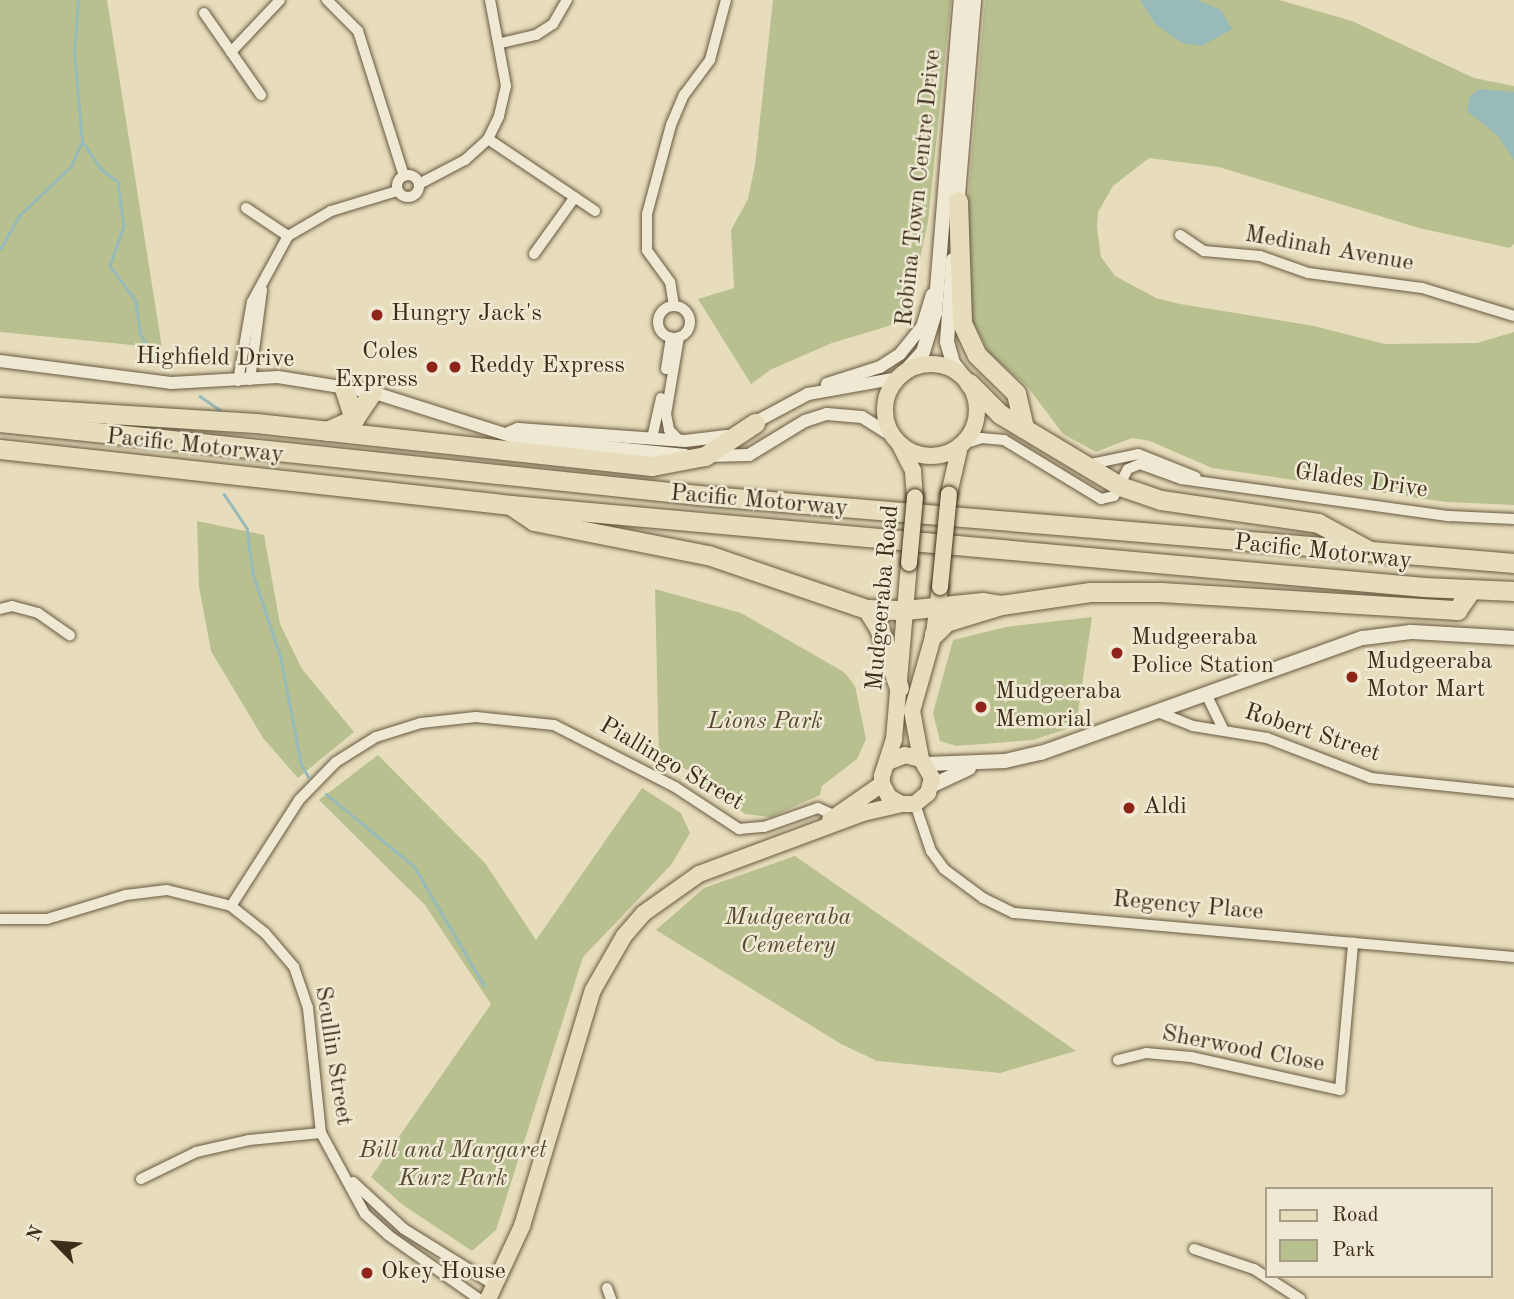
<!DOCTYPE html>
<html>
<head>
<meta charset="utf-8">
<style>
  body { margin:0 }
  #map { position:relative; width:1514px; height:1299px; overflow:hidden; background:#e7ddbc; font-family:"Old Standard TT",serif }
  div>[style] { position:absolute }
  [style*='--x'] { left:calc(var(--x)*1px); top:calc(var(--y)*1px); width:calc(var(--w)*1px); rotate:calc(var(--a)*1deg) }
  .green>* { inset:0; background:#b8c08f }
  .water>* { inset:0; background:#98bab8 }
  .stream>* { height:2.5px; margin:-1.25px; padding:0 1.25px; transform-origin:1.25px; border-radius:1.25px; background:#98bab8 }
  .roads { filter:drop-shadow(0 0 2px #685941) drop-shadow(0 0 2px #685941) }
  .minor>* { height:10px; margin:-5px; padding:0 5px; transform-origin:5px; border-radius:5px; background:#efe9d3 }
  .minor>.ring { margin:-5px; padding:0; box-sizing:content-box; background:none; border:10px solid #efe9d3; border-radius:50% }
  .tertiary>* { height:12px; margin:-6px; padding:0 6px; transform-origin:6px; border-radius:6px; background:#efe9d3 }
  .secondary>* { height:14px; margin:-7px; padding:0 7px; transform-origin:7px; border-radius:7px; background:#efe9d3 }
  .primary>* { height:16px; margin:-8px; padding:0 8px; transform-origin:8px; border-radius:8px; background:#e7ddbc }
  .primary>.ring { margin:-8px; padding:0; box-sizing:content-box; background:none; border:16px solid #e7ddbc; border-radius:50% }
  .motorway>* { height:19px; margin:-9.5px; padding:0 9.5px; transform-origin:9.5px; border-radius:9.5px; background:#e7ddbc }
  .bridges { filter:drop-shadow(0 0 2px #3d2d18) drop-shadow(0 0 2px #3d2d18) }
  .primary-bridge>* { height:16px; margin:-8px; padding:0 8px; transform-origin:8px; border-radius:8px; background:#e7ddbc }
  .dots>* { width:19px; height:19px; translate:-50% -50%; box-sizing:border-box; border:4px solid #efe9d3; border-radius:50% }
  span { translate:-50% -50%; white-space:nowrap; text-align:center; line-height:1.15; -webkit-text-stroke:5px #efe9d3; paint-order:stroke }
  .street-label { font-size:24px; color:#3d2d18 }
  .poi-label { font-size:24px; color:#3d2d18 }
  .left { translate:0 -50%; text-align:left }
  .right { translate:-100% -50%; text-align:right }
  .park-label { font-size:24px; color:#564a30; font-style:italic }
  .legend { position:absolute; left:1265px; top:1187px; width:228px; height:91px; box-sizing:border-box; background:#efe9d3; border:2px solid #a89e88; margin:0; padding:9px 12px; list-style:none; font-size:21px; color:#3d2d18 }
  .legend li { display:flex; align-items:center; gap:14px; height:35px }
  .legend b { width:35px; border:2px solid #a89e88 }
  .north { position:absolute; left:21px; top:1208px; width:70px; height:70px; -webkit-text-stroke:5px #efe9d3; paint-order:stroke; rotate:295deg; font-size:19px; font-weight:700; line-height:28px; text-align:center; color:#3d2d18 }
  .north::after { content:''; display:block; margin:auto; width:24px; height:32px; background:#3d2d18; clip-path:polygon(50% 0,100% 100%,50% 72%,0 100%) }
</style>
</head>
<body>
<div id="map">
  <div class="green">
    <div style="clip-path:polygon(0 0,107px 0,162px 348px,0 332px)"></div>
    <div style="clip-path:polygon(773px 0,951px 0,928px 222px,910px 305px,892px 325px,832px 343px,770px 370px,751px 384px,698px 299px,734px 288px,731px 230px,748px 199px,755px 165px)"></div>
    <div style="clip-path:polygon(985px 0,1279px 0,1352px 21px,1474px 78px,1514px 86px,1514px 244px,1510px 248px,1419px 228px,1219px 167px,1149px 158px,1113px 186px,1098px 212px,1097px 227px,1101px 257px,1115px 276px,1156px 298px,1180px 304px,1314px 326px,1385px 344px,1477px 343px,1514px 332px,1514px 505px,1446px 502px,1212px 468px,1150px 441px,1132px 438px,1096px 452px,1063px 434px,1027px 386px,989px 353px,971px 318px,968px 200px)"></div>
    <div style="clip-path:polygon(197px 521px,264px 535px,280px 624px,302px 669px,354px 732px,298px 778px,263px 738px,211px 651px,199px 587px)"></div>
    <div style="clip-path:polygon(655px 589px,741px 613px,844px 672px,855px 686px,866px 739px,857px 759px,822px 786px,820px 795px,771px 817px,745px 814px,684px 768px,659px 763px)"></div>
    <div style="clip-path:polygon(1092px 617px,1076px 726px,1033px 740px,956px 746px,940px 741px,933px 713px,953px 640px,1006px 627px)"></div>
    <div style="clip-path:polygon(378px 755px,485px 863px,536px 940px,642px 788px,681px 813px,690px 833px,671px 865px,583px 957px,496px 1230px,472px 1251px,403px 1205px,371px 1177px,491px 1004px,425px 905px,319px 800px)"></div>
    <div style="clip-path:polygon(795px 856px,1076px 1051px,1000px 1073px,877px 1061px,841px 1044px,656px 930px,704px 888px)"></div>
  </div>
  <div class="water">
    <div style="clip-path:polygon(1140px 0,1198px 0,1221px 10px,1232px 29px,1202px 46px,1182px 43px,1155px 24px)"></div>
    <div style="clip-path:polygon(1479px 89px,1514px 92px,1514px 160px,1498px 136px,1467px 111px,1470px 96px)"></div>
  </div>
  <div class="stream">
    <div style="--x:83;--y:142;--w:32;--a:56"></div>
    <div style="--x:101;--y:169;--w:21;--a:37"></div>
    <div style="--x:118;--y:182;--w:44;--a:82.2"></div>
    <div style="--x:124;--y:226;--w:42;--a:109.3"></div>
    <div style="--x:110;--y:266;--w:44;--a:53.4"></div>
    <div style="--x:136;--y:301;--w:34;--a:82"></div>
    <div style="--x:141;--y:335;--w:32;--a:62"></div>
    <div style="--x:0;--y:249;--w:38;--a:-60"></div>
    <div style="--x:19;--y:216;--w:72;--a:-43.9"></div>
    <div style="--x:71;--y:166;--w:27;--a:-66"></div>
    <div style="--x:82;--y:141;--w:88;--a:-95.2"></div>
    <div style="--x:74;--y:53;--w:53;--a:-85.7"></div>
    <div style="--x:200;--y:396;--w:24;--a:35"></div>
    <div style="--x:224;--y:494;--w:41;--a:55.9"></div>
    <div style="--x:247;--y:528;--w:46;--a:82.6"></div>
    <div style="--x:253;--y:574;--w:89;--a:71.6"></div>
    <div style="--x:281;--y:658;--w:107;--a:79.2"></div>
    <div style="--x:301;--y:763;--w:15;--a:62"></div>
    <div style="--x:326;--y:794;--w:114;--a:39.3"></div>
    <div style="--x:414;--y:866;--w:138;--a:59.5"></div>
  </div>
  <div class="roads">
    <div class="minor">
      <div style="--x:327;--y:0;--w:44;--a:45"></div>
      <div style="--x:358;--y:31;--w:152;--a:72.4"></div>
      <div style="--x:204;--y:13;--w:100;--a:55.2"></div>
      <div style="--x:501;--y:43;--w:36;--a:-13"></div>
      <div style="--x:536;--y:35;--w:20;--a:-33"></div>
      <div style="--x:553;--y:24;--w:28;--a:-60"></div>
      <div style="--x:231;--y:52;--w:71;--a:-46.7"></div>
      <div style="--x:488;--y:139;--w:129;--a:33.9"></div>
      <div class="ring" style="left:397px;top:175px;width:12px;height:12px"></div>
      <div style="--x:419;--y:184;--w:52;--a:-27.6"></div>
      <div style="--x:465;--y:160;--w:31;--a:-42"></div>
      <div style="--x:488;--y:139;--w:25;--a:-64"></div>
      <div style="--x:499;--y:116;--w:31;--a:-77"></div>
      <div style="--x:506;--y:86;--w:87;--a:-100.5"></div>
      <div style="--x:246;--y:208;--w:50;--a:33.7"></div>
      <div style="--x:1180;--y:235;--w:29;--a:34"></div>
      <div style="--x:1204;--y:251;--w:56;--a:5.1"></div>
      <div style="--x:1260;--y:256;--w:51;--a:19.5"></div>
      <div style="--x:1308;--y:273;--w:115;--a:7.5"></div>
      <div style="--x:1422;--y:288;--w:96;--a:16.9"></div>
      <div style="--x:534;--y:254;--w:70;--a:-54.3"></div>
      <div style="--x:674;--y:306;--w:24;--a:-99"></div>
      <div style="--x:670;--y:282;--w:39;--a:-126"></div>
      <div style="--x:647;--y:250;--w:36;--a:-90"></div>
      <div style="--x:647;--y:214;--w:92;--a:-74.9"></div>
      <div style="--x:671;--y:125;--w:33;--a:-67"></div>
      <div style="--x:684;--y:95;--w:44;--a:-53.4"></div>
      <div style="--x:710;--y:60;--w:62;--a:-75.1"></div>
      <div class="ring" style="left:658px;top:306px;width:22px;height:22px"></div>
      <div style="--x:679;--y:337;--w:78;--a:99.6"></div>
      <div style="--x:666;--y:414;--w:16;--a:79"></div>
      <div style="--x:669;--y:430;--w:16;--a:45"></div>
      <div style="--x:666;--y:369;--w:32;--a:-81"></div>
      <div style="--x:250;--y:380;--w:91;--a:-82.4"></div>
      <div style="--x:238;--y:381;--w:80;--a:-80"></div>
      <div style="--x:252;--y:302;--w:75;--a:-61.4"></div>
      <div style="--x:288;--y:236;--w:50;--a:-30.2"></div>
      <div style="--x:331;--y:211;--w:69;--a:-16.9"></div>
      <div style="--x:652;--y:438;--w:41;--a:-77.3"></div>
      <div style="--x:963;--y:444;--w:19;--a:-18"></div>
      <div style="--x:981;--y:438;--w:23;--a:5"></div>
      <div style="--x:1004;--y:440;--w:114;--a:31.3"></div>
      <div style="--x:1101;--y:499;--w:13;--a:-13"></div>
      <div style="--x:1114;--y:496;--w:30;--a:-63"></div>
      <div style="--x:1128;--y:469;--w:13;--a:-23"></div>
      <div style="--x:1140;--y:464;--w:44;--a:20.1"></div>
      <div style="--x:1181;--y:479;--w:271;--a:7.9"></div>
      <div style="--x:1449;--y:516;--w:65;--a:2.6"></div>
      <div style="--x:1091;--y:464;--w:48;--a:-12"></div>
      <div style="--x:1138;--y:454;--w:62;--a:21.6"></div>
      <div style="--x:0;--y:609;--w:12;--a:-14"></div>
      <div style="--x:12;--y:606;--w:27;--a:15"></div>
      <div style="--x:38;--y:613;--w:39;--a:35"></div>
      <div style="--x:1206;--y:694;--w:37;--a:64"></div>
      <div style="--x:1158;--y:712;--w:38;--a:22"></div>
      <div style="--x:1193;--y:726;--w:75;--a:9.2"></div>
      <div style="--x:1267;--y:738;--w:111;--a:21"></div>
      <div style="--x:1371;--y:778;--w:144;--a:6"></div>
      <div style="--x:915;--y:804;--w:50;--a:71.2"></div>
      <div style="--x:931;--y:851;--w:22;--a:54"></div>
      <div style="--x:944;--y:869;--w:49;--a:36.6"></div>
      <div style="--x:983;--y:898;--w:34;--a:26"></div>
      <div style="--x:1014;--y:913;--w:502;--a:5.03"></div>
      <div style="--x:231;--y:906;--w:126;--a:-57.3"></div>
      <div style="--x:299;--y:800;--w:53;--a:-45.8"></div>
      <div style="--x:336;--y:762;--w:47;--a:-32"></div>
      <div style="--x:376;--y:737;--w:47;--a:-17.3"></div>
      <div style="--x:421;--y:723;--w:55;--a:-6.2"></div>
      <div style="--x:476;--y:717;--w:78;--a:5.9"></div>
      <div style="--x:554;--y:725;--w:136;--a:27.1"></div>
      <div style="--x:675;--y:787;--w:77;--a:33.3"></div>
      <div style="--x:739;--y:829;--w:25;--a:-5"></div>
      <div style="--x:764;--y:827;--w:57;--a:-19.4"></div>
      <div style="--x:818;--y:808;--w:20;--a:24"></div>
      <div style="--x:0;--y:919;--w:47;--a:0"></div>
      <div style="--x:47;--y:919;--w:83;--a:-16.9"></div>
      <div style="--x:126;--y:895;--w:41;--a:-7"></div>
      <div style="--x:167;--y:890;--w:66;--a:14"></div>
      <div style="--x:231;--y:906;--w:43;--a:38.5"></div>
      <div style="--x:265;--y:933;--w:45;--a:49.5"></div>
      <div style="--x:294;--y:967;--w:43;--a:71.1"></div>
      <div style="--x:308;--y:1008;--w:126;--a:84.1"></div>
      <div style="--x:321;--y:1133;--w:92;--a:61.5"></div>
      <div style="--x:365;--y:1214;--w:31;--a:42"></div>
      <div style="--x:388;--y:1235;--w:111;--a:35.1"></div>
      <div style="--x:1118;--y:1060;--w:29;--a:-14"></div>
      <div style="--x:1146;--y:1053;--w:45;--a:5.1"></div>
      <div style="--x:1191;--y:1057;--w:153;--a:12.5"></div>
      <div style="--x:1340;--y:1090;--w:148;--a:-84.9"></div>
      <div style="--x:141;--y:1179;--w:61;--a:-26.1"></div>
      <div style="--x:196;--y:1152;--w:54;--a:-12.8"></div>
      <div style="--x:249;--y:1140;--w:72;--a:-5.6"></div>
      <div style="--x:353;--y:1182;--w:69;--a:42.7"></div>
      <div style="--x:404;--y:1229;--w:108;--a:31.8"></div>
      <div style="--x:1194;--y:1249;--w:63;--a:18.4"></div>
      <div style="--x:1254;--y:1269;--w:55;--a:33.1"></div>
      <div style="--x:607;--y:1288;--w:12;--a:70"></div>
    </div>
    <div class="tertiary">
      <div style="--x:0;--y:361;--w:172;--a:7.3"></div>
      <div style="--x:171;--y:383;--w:107;--a:-3.2"></div>
      <div style="--x:278;--y:377;--w:95;--a:9.1"></div>
      <div style="--x:372;--y:392;--w:152;--a:17.6"></div>
      <div style="--x:517;--y:438;--w:169;--a:5.8"></div>
      <div style="--x:827;--y:384;--w:56;--a:-17.8"></div>
      <div style="--x:880;--y:367;--w:24;--a:-33"></div>
      <div style="--x:900;--y:354;--w:35;--a:-51"></div>
      <div style="--x:922;--y:327;--w:34;--a:-73"></div>
      <div style="--x:750;--y:425;--w:66;--a:-28.1"></div>
      <div style="--x:808;--y:394;--w:91;--a:-10.1"></div>
      <div style="--x:508;--y:433;--w:11;--a:-22"></div>
      <div style="--x:518;--y:429;--w:167;--a:4.1"></div>
      <div style="--x:685;--y:441;--w:42;--a:-6.8"></div>
      <div style="--x:706;--y:456;--w:43;--a:-1.3"></div>
      <div style="--x:749;--y:455;--w:66;--a:-31.3"></div>
      <div style="--x:805;--y:421;--w:23;--a:-18"></div>
      <div style="--x:827;--y:414;--w:35;--a:5"></div>
      <div style="--x:862;--y:417;--w:39;--a:32"></div>
    </div>
    <div class="secondary">
      <div style="--x:957;--y:208;--w:209;--a:-85.3"></div>
      <div style="--x:953;--y:260;--w:82;--a:94.2"></div>
      <div style="--x:947;--y:342;--w:22;--a:74"></div>
      <div style="--x:953;--y:363;--w:16;--a:52"></div>
      <div style="--x:905;--y:372;--w:27;--a:-48"></div>
      <div style="--x:923;--y:352;--w:41;--a:-72.9"></div>
      <div style="--x:935;--y:313;--w:314;--a:-85.3"></div>
      <div style="--x:926;--y:764;--w:79;--a:-2.2"></div>
      <div style="--x:1005;--y:761;--w:37;--a:-13"></div>
      <div style="--x:1041;--y:753;--w:342;--a:-19.7"></div>
      <div style="--x:1363;--y:638;--w:48;--a:-7.1"></div>
      <div style="--x:1411;--y:632;--w:103;--a:3.3"></div>
      <div style="--x:931;--y:786;--w:42;--a:-25.3"></div>
    </div>
    <div class="primary">
      <div class="ring" style="left:885px;top:364px;width:76px;height:76px"></div>
      <div style="--x:900;--y:445;--w:29;--a:63"></div>
      <div style="--x:913;--y:471;--w:26;--a:86"></div>
      <div style="--x:949;--y:494;--w:49;--a:-77.1"></div>
      <div style="--x:921;--y:759;--w:49;--a:-100.6"></div>
      <div style="--x:912;--y:711;--w:80;--a:-74.1"></div>
      <div style="--x:934;--y:634;--w:47;--a:-82.7"></div>
      <div style="--x:888;--y:762;--w:18;--a:-22"></div>
      <div style="--x:905;--y:755;--w:16;--a:14"></div>
      <div style="--x:921;--y:759;--w:22;--a:60"></div>
      <div style="--x:932;--y:778;--w:16;--a:105"></div>
      <div style="--x:928;--y:793;--w:17;--a:140"></div>
      <div style="--x:915;--y:804;--w:14;--a:180"></div>
      <div style="--x:901;--y:804;--w:14;--a:-150"></div>
      <div style="--x:889;--y:797;--w:15;--a:-118"></div>
      <div style="--x:882;--y:784;--w:8;--a:-90"></div>
      <div style="--x:882;--y:776;--w:39;--a:-72"></div>
      <div style="--x:894;--y:739;--w:177;--a:-85.1"></div>
      <div style="--x:830;--y:820;--w:63;--a:-34.7"></div>
      <div style="--x:488;--y:1299;--w:81;--a:-65"></div>
      <div style="--x:522;--y:1226;--w:246;--a:-73.3"></div>
      <div style="--x:593;--y:990;--w:62;--a:-60.1"></div>
      <div style="--x:624;--y:936;--w:30;--a:-49"></div>
      <div style="--x:644;--y:913;--w:67;--a:-35.3"></div>
      <div style="--x:699;--y:874;--w:175;--a:-20.4"></div>
      <div style="--x:863;--y:813;--w:39;--a:-13"></div>
    </div>
    <div class="motorway">
      <div style="--x:958;--y:201;--w:122;--a:88.1"></div>
      <div style="--x:962;--y:323;--w:35;--a:65"></div>
      <div style="--x:977;--y:355;--w:54;--a:44.3"></div>
      <div style="--x:1016;--y:393;--w:35;--a:77"></div>
      <div style="--x:969;--y:383;--w:44;--a:45"></div>
      <div style="--x:1000;--y:414;--w:140;--a:31"></div>
      <div style="--x:1120;--y:486;--w:43;--a:18.9"></div>
      <div style="--x:1161;--y:500;--w:159;--a:8.3"></div>
      <div style="--x:1318;--y:523;--w:57;--a:28.4"></div>
      <div style="--x:0;--y:407;--w:256;--a:3.6"></div>
      <div style="--x:256;--y:423;--w:398;--a:6.2"></div>
      <div style="--x:652;--y:466;--w:54;--a:-10.7"></div>
      <div style="--x:705;--y:456;--w:60;--a:-33.4"></div>
      <div style="--x:354;--y:419;--w:32;--a:-56"></div>
      <div style="--x:0;--y:422;--w:702;--a:5.97"></div>
      <div style="--x:698;--y:495;--w:819;--a:4.76"></div>
      <div style="--x:327;--y:431;--w:30;--a:-24"></div>
      <div style="--x:354;--y:419;--w:33;--a:-108"></div>
      <div style="--x:0;--y:449;--w:514;--a:6.25"></div>
      <div style="--x:511;--y:505;--w:917;--a:5.13"></div>
      <div style="--x:1424;--y:587;--w:90;--a:2.5"></div>
      <div style="--x:512;--y:506;--w:27;--a:34"></div>
      <div style="--x:534;--y:521;--w:177;--a:11.1"></div>
      <div style="--x:708;--y:555;--w:168;--a:18.8"></div>
      <div style="--x:867;--y:609;--w:38;--a:2"></div>
      <div style="--x:905;--y:610;--w:78;--a:-5.9"></div>
      <div style="--x:983;--y:602;--w:17;--a:10"></div>
      <div style="--x:867;--y:609;--w:22;--a:58"></div>
      <div style="--x:879;--y:628;--w:63;--a:71.6"></div>
      <div style="--x:934;--y:634;--w:17;--a:-45"></div>
      <div style="--x:946;--y:622;--w:58;--a:-17.2"></div>
      <div style="--x:1001;--y:605;--w:90;--a:-8.3"></div>
      <div style="--x:1090;--y:592;--w:71;--a:0"></div>
      <div style="--x:1161;--y:592;--w:297;--a:3.5"></div>
      <div style="--x:1457;--y:610;--w:24;--a:-55"></div>
    </div>
  </div>
  <div class="bridges">
    <div class="primary-bridge">
      <div style="--x:909;--y:563;--w:66;--a:-84.8"></div>
      <div style="--x:940;--y:587;--w:93;--a:-84.5"></div>
    </div>
  </div>
  <div class="dots">
    <div style="left:377px;top:315px;background:#8f2418"></div>
    <div style="left:432px;top:367px;background:#8f2418"></div>
    <div style="left:455px;top:367px;background:#8f2418"></div>
    <div style="left:1117px;top:653px;background:#8f2418"></div>
    <div style="left:1352px;top:677px;background:#8f2418"></div>
    <div style="left:981px;top:707px;background:#8f2418"></div>
    <div style="left:1129px;top:808px;background:#8f2418"></div>
    <div style="left:367px;top:1273px;background:#8f2418"></div>
  </div>
  <div class="street-label">
    <span style="left:920px;top:188px;rotate:-84deg">Robina Town Centre Drive</span>
    <span style="left:1329px;top:250px;rotate:10deg">Medinah Avenue</span>
    <span style="left:215px;top:359px;rotate:1deg">Highfield Drive</span>
    <span style="left:195px;top:447px;rotate:6deg">Pacific Motorway</span>
    <span style="left:1361px;top:482px;rotate:8deg">Glades Drive</span>
    <span style="left:759px;top:502px;rotate:5deg">Pacific Motorway</span>
    <span style="left:1323px;top:553px;rotate:6deg">Pacific Motorway</span>
    <span style="left:884px;top:598px;rotate:-85deg">Mudgeeraba Road</span>
    <span style="left:1312px;top:734px;rotate:18deg">Robert Street</span>
    <span style="left:671px;top:765px;rotate:30deg">Piallingo Street</span>
    <span style="left:1188px;top:907px;rotate:5deg">Regency Place</span>
    <span style="left:1243px;top:1050px;rotate:11deg">Sherwood Close</span>
    <span style="left:332px;top:1056px;rotate:81deg">Scullin Street</span>
  </div>
  <div class="poi-label">
    <span class="left" style="left:391px;top:315px">Hungry Jack's</span>
    <span class="right" style="left:418px;top:367px">Coles<br>Express</span>
    <span class="left" style="left:469px;top:367px">Reddy Express</span>
    <span class="left" style="left:1131px;top:653px">Mudgeeraba<br>Police Station</span>
    <span class="left" style="left:1366px;top:677px">Mudgeeraba<br>Motor Mart</span>
    <span class="left" style="left:995px;top:707px">Mudgeeraba<br>Memorial</span>
    <span class="left" style="left:1143px;top:808px">Aldi</span>
    <span class="left" style="left:381px;top:1273px">Okey House</span>
  </div>
  <div class="park-label">
    <span style="left:765px;top:723px">Lions Park</span>
    <span style="left:788px;top:933px">Mudgeeraba<br>Cemetery</span>
    <span style="left:453px;top:1166px">Bill and Margaret<br>Kurz Park</span>
  </div>
  <ul class="legend">
  <li><b style="height:9px;background:#e7ddbc"></b>Road</li>
  <li><b style="height:19px;background:#b8c08f"></b>Park</li>
  </ul>
  <div class="north">N</div>
</div>
</body>
</html>
